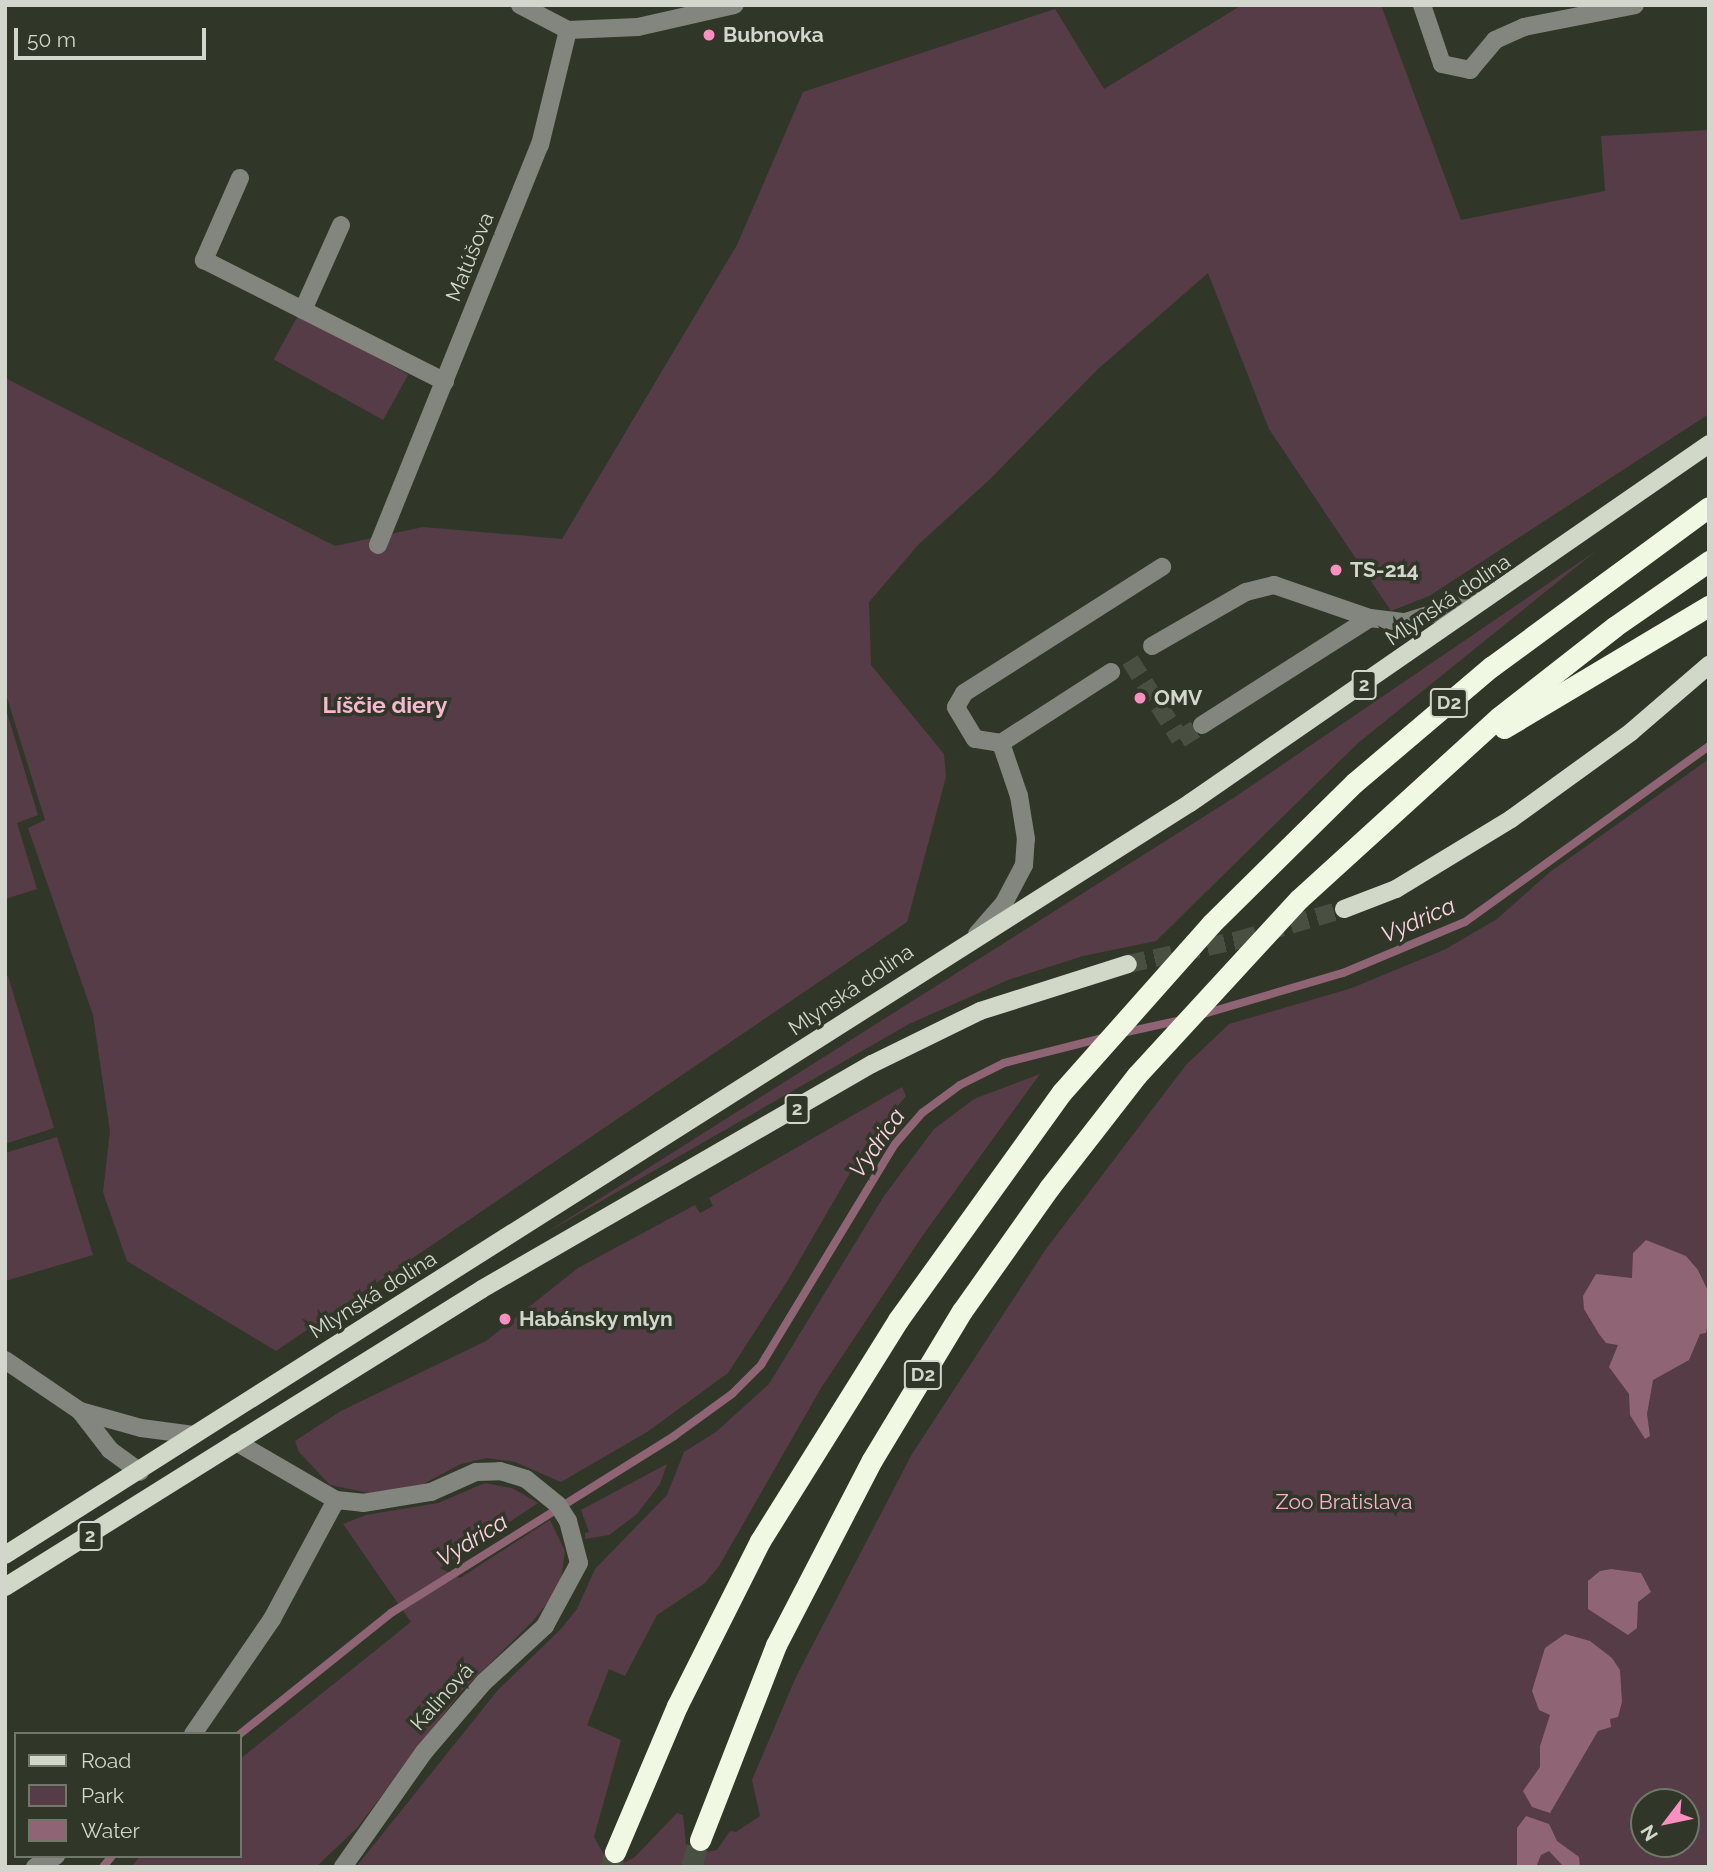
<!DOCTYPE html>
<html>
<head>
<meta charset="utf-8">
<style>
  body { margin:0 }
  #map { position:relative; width:1714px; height:1872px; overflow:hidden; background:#313728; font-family:Raleway,sans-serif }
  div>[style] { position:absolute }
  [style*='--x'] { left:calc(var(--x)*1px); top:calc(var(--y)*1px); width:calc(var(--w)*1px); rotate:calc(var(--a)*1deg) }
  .green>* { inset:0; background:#563c47; transform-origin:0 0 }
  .water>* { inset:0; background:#8f6576 }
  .stream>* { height:8px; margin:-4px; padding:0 4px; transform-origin:4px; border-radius:4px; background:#8f6576 }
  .minor-tunnel>* { height:18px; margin-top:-9px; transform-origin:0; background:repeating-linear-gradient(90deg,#494f41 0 18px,transparent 0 27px) }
  .major-tunnel>* { height:18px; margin-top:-9px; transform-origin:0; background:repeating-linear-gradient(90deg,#494f41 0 18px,transparent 0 27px) }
  .highway-tunnel>* { height:21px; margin-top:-10.5px; transform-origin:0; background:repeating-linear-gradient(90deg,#494f41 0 21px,transparent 0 31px) }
  .minor>* { height:18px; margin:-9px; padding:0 9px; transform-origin:9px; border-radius:9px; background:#83867e }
  .major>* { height:18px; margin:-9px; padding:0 9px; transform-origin:9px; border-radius:9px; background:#d1d8c7 }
  .highway>* { height:21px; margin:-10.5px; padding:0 10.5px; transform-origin:10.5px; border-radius:10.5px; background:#f0f8e4 }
  .highway-bridge>* { height:21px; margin:-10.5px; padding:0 10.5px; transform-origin:10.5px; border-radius:10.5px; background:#f0f8e4 }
  .dots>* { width:19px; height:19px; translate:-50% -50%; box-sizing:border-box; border:4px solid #313728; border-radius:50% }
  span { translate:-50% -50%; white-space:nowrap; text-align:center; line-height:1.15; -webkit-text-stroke:7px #313728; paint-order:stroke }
  .shield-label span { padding:2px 5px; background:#313728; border:2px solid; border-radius:5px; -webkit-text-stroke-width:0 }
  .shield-label { font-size:19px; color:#d2d6cc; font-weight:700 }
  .poi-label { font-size:21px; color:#d2d6cc; font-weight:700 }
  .left { translate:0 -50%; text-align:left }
  .street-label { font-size:21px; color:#d2d6cc }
  .park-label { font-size:21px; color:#f7b2cf }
  .neighbourhood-label { font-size:23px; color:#f7b7d1; font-weight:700 }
  .water-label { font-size:23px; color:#fdd2e3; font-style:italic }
  .frame { position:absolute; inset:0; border:7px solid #d2d6cc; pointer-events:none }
  .legend { position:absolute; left:14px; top:1732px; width:228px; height:126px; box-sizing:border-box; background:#313728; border:2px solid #71776a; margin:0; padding:9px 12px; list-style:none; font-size:21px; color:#d2d6cc }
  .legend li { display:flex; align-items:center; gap:14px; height:35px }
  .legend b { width:35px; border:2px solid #71776a }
  .north { position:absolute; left:1630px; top:1788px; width:70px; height:70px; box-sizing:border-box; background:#313728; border:2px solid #71776a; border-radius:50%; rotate:238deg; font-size:19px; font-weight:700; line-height:28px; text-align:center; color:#d2d6cc }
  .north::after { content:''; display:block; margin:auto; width:24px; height:32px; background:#fd8ec0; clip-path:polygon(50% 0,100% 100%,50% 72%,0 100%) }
  .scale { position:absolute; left:14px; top:28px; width:192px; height:32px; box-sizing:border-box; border:4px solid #d2d6cc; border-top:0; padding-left:9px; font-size:21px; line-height:24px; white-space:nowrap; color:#d2d6cc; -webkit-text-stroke:5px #313728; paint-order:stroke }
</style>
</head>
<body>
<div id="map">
  <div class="green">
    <div style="clip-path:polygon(1242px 5px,1381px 5px,1461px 220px,1605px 191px,1601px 136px,1709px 130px,1709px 414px,1429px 596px,1391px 611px,1269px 429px,1208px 273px,1098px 369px,989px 480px,919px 544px,869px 602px,871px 665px,944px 754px,946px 777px,907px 922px,276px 1351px,127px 1261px,103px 1192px,110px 1131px,93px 1015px,28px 828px,45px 820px,5px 691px,5px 378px,335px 546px,423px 527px,562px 539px,737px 245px,803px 92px,1055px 9px,1104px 89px)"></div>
    <div style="left:299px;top:314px;width:125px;height:52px;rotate:29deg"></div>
    <div style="clip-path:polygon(1596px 551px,1358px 743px,1156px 941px,1083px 956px,1008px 980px,909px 1024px,544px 1234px,1235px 797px)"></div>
    <div style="clip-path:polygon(5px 706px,38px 815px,17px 823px,37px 889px,5px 899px)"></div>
    <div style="clip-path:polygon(evenodd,1709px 759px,1709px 1867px,356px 1867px,498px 1690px,561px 1629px,577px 1609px,595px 1569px,667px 1495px,684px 1452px,716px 1432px,769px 1384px,884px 1196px,934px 1129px,974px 1099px,1040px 1074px,923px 1235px,821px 1388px,719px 1566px,705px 1583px,657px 1615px,625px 1676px,609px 1669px,587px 1725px,621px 1740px,594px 1837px,608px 1862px,617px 1865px,634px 1858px,677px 1813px,683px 1815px,686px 1844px,700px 1853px,717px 1850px,730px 1831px,736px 1832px,760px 1816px,752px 1780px,796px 1677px,912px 1454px,1046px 1249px,1186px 1065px,1229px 1024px,1352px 988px,1446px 949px,1497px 919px,1550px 872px,1709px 759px,1644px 1802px,1686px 1802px,1686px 1844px,1644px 1844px,1644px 1802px)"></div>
    <div style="clip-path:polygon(8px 976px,54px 1128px,5px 1144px,5px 977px)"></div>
    <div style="clip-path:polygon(902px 1087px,906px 1096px,868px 1142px,788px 1280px,728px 1373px,647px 1432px,561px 1482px,515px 1462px,487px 1458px,461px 1464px,423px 1484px,374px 1494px,330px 1485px,299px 1452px,295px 1441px,341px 1411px,486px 1341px,578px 1268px,695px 1205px,700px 1213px,713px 1206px,709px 1198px)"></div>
    <div style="clip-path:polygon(57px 1137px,93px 1255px,5px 1281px,5px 1153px)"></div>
    <div style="clip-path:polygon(667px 1464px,660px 1484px,637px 1514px,609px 1535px,585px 1539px,585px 1533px,589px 1532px,581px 1510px)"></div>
    <div style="clip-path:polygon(485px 1483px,512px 1488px,538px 1503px,440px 1568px,460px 1578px,550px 1520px,565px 1551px,560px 1587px,532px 1622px,460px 1693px,357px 1828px,316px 1867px,132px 1867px,140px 1856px,240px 1856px,240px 1759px,411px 1622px,343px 1524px,366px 1515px,438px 1503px)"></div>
  </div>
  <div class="water">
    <div style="clip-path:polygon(1646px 1240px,1686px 1256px,1698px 1270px,1708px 1291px,1709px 1316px,1706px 1333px,1700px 1334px,1689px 1360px,1653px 1380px,1647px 1414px,1650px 1436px,1645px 1439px,1630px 1415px,1629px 1394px,1609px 1367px,1618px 1345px,1606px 1343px,1599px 1334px,1584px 1309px,1583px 1296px,1596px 1274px,1632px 1278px,1633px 1253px)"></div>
    <div style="clip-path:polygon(1611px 1569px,1641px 1573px,1651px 1592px,1638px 1602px,1637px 1628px,1628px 1635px,1588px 1609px,1588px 1581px,1600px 1571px)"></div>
    <div style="clip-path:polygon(1565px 1634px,1590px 1641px,1612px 1658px,1620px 1670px,1622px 1702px,1618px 1717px,1610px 1719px,1611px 1727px,1598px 1731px,1550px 1813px,1532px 1807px,1523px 1791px,1540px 1767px,1540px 1746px,1550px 1715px,1539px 1710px,1532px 1691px,1545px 1648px)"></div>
    <div style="clip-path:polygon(1526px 1816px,1549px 1824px,1557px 1841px,1579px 1857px,1580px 1867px,1564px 1867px,1549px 1851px,1541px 1855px,1536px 1867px,1517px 1867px,1517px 1828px)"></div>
  </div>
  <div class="stream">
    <div style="--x:1200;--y:1015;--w:149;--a:-16.4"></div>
    <div style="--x:1343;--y:973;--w:132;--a:-22.7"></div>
    <div style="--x:1465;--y:922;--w:301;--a:-35.8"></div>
    <div style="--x:1122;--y:1033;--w:60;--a:-12.4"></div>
    <div style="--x:240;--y:1734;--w:193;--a:-38.7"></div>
    <div style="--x:391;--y:1613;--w:334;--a:-32"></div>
    <div style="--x:674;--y:1436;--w:72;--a:-35.9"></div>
    <div style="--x:732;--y:1394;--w:41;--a:-45"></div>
    <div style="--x:761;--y:1365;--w:258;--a:-58.8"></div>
    <div style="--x:895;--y:1144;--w:41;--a:-48.9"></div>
    <div style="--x:922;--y:1113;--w:47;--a:-36.4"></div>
    <div style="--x:960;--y:1085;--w:49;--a:-26.6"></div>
    <div style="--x:1004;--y:1063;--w:101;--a:-14.3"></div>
    <div style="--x:103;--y:1867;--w:14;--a:-51"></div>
  </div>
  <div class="minor-tunnel">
    <div style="--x:1130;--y:660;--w:93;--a:57.7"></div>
    <div style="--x:1180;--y:739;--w:26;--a:-32"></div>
  </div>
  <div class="major-tunnel">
    <div style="--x:1128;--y:964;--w:114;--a:-12.2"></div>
    <div style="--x:1239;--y:940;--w:109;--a:-16.4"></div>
  </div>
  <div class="highway-tunnel">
    <div style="--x:611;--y:1867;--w:16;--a:-75"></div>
    <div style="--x:691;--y:1867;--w:28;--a:-72"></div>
  </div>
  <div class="minor">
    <div style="--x:520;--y:5;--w:54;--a:27.5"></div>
    <div style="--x:568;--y:30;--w:70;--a:-2.5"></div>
    <div style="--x:638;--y:27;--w:99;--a:-12.8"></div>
    <div style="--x:1422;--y:5;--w:62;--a:71.3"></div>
    <div style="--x:1442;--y:64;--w:29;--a:12"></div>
    <div style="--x:1470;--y:70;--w:39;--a:-50"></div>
    <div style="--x:1495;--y:40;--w:32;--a:-24"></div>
    <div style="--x:1524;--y:27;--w:113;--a:-11.2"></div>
    <div style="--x:240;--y:178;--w:90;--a:113.7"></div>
    <div style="--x:204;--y:260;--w:270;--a:26.8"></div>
    <div style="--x:303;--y:310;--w:93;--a:-65.9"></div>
    <div style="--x:378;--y:545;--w:432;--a:-68"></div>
    <div style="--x:540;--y:145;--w:118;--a:-76.3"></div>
    <div style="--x:1152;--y:646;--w:108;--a:-29.9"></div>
    <div style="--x:1246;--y:592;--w:29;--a:-14"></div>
    <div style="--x:1274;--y:585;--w:102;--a:19"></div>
    <div style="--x:1370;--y:618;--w:35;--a:7"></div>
    <div style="--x:1405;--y:622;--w:83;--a:-16.9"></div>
    <div style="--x:1202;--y:725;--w:199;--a:-32.5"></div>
    <div style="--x:1001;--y:743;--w:26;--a:-171"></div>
    <div style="--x:975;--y:739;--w:37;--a:-121"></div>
    <div style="--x:956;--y:707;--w:16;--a:-60"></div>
    <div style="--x:964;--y:693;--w:235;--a:-32.5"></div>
    <div style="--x:977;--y:934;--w:41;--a:-48.9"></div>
    <div style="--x:1004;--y:903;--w:43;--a:-62.2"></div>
    <div style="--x:1024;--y:865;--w:26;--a:-86"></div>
    <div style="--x:1026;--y:839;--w:44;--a:-99.2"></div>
    <div style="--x:1019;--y:796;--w:56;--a:-108.8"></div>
    <div style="--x:1001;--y:743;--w:131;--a:-32.8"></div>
    <div style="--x:5;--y:1360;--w:91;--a:34.2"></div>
    <div style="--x:80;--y:1411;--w:63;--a:15.6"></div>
    <div style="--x:141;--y:1428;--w:53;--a:7.5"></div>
    <div style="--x:80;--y:1411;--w:49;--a:52.4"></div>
    <div style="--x:110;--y:1450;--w:37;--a:36"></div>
    <div style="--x:236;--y:1442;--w:116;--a:30.1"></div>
    <div style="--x:336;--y:1500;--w:27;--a:6"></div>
    <div style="--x:363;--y:1503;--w:69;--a:-9.2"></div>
    <div style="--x:431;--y:1492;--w:49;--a:-24"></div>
    <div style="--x:476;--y:1472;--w:24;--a:-2"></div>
    <div style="--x:500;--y:1471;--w:27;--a:17"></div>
    <div style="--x:526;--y:1479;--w:41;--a:39.1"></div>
    <div style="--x:558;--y:1505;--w:19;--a:58"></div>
    <div style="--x:568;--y:1521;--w:43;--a:75.3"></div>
    <div style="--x:579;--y:1563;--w:72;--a:118.4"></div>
    <div style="--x:545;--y:1626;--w:83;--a:137.4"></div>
    <div style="--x:484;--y:1682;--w:92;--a:130.6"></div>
    <div style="--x:424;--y:1752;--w:141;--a:125.2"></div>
    <div style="--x:193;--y:1734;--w:140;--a:-55.5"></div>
    <div style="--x:272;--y:1619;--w:135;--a:-61.7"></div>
    <div style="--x:35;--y:1867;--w:24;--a:-28"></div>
  </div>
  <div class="major">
    <div style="--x:1344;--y:909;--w:56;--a:-21"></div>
    <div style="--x:1396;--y:889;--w:135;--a:-31.3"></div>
    <div style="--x:1511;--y:819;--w:148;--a:-35.9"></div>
    <div style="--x:1631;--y:732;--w:103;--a:-40.7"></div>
    <div style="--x:5;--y:1555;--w:1403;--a:-32.4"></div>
    <div style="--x:1190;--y:803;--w:631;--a:-34.67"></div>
    <div style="--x:5;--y:1587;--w:562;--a:-31.99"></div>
    <div style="--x:482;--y:1289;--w:450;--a:-30"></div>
    <div style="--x:872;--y:1064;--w:120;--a:-26.1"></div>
    <div style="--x:980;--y:1011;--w:155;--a:-17.6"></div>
  </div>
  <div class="highway">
    <div style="--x:1504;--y:728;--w:239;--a:-30.8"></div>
    <div style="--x:1299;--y:899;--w:270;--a:-42.3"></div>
    <div style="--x:1499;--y:717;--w:146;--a:-38"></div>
    <div style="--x:1614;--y:627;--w:116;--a:-34.8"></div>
    <div style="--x:1211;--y:924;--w:201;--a:-44.6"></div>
    <div style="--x:1354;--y:783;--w:180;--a:-40.3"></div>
    <div style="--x:1491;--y:667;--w:270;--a:-36.3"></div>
    <div style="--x:700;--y:1840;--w:209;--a:-68.7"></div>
    <div style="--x:776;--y:1645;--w:208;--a:-62.6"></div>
    <div style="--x:872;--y:1460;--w:174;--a:-58.9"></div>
    <div style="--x:962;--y:1311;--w:151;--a:-54.7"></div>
    <div style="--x:1049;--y:1188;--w:143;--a:-52.1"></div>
    <div style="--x:615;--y:1852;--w:159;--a:-67"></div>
    <div style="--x:677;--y:1706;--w:185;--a:-63.3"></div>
    <div style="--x:760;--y:1541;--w:261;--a:-58"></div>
    <div style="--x:898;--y:1320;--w:281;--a:-54.3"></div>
  </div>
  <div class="highway-bridge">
    <div style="--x:1137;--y:1075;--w:239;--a:-47.4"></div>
    <div style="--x:1062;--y:1092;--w:225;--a:-48.4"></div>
  </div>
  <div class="dots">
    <div style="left:709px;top:35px;background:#fd8ec0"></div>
    <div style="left:1336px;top:570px;background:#fd8ec0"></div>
    <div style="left:1140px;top:698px;background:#fd8ec0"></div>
    <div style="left:505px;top:1319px;background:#fd8ec0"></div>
  </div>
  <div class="shield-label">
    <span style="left:1364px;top:685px">2</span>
    <span style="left:1449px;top:703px">D2</span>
    <span style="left:797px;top:1109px">2</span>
    <span style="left:923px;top:1375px">D2</span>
    <span style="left:90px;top:1536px">2</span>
  </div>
  <div class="poi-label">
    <span class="left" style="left:723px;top:35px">Bubnovka</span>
    <span class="left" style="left:1350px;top:570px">TS-214</span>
    <span class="left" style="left:1154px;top:698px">OMV</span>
    <span class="left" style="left:519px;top:1319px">Habánsky mlyn</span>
  </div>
  <div class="street-label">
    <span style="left:470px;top:257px;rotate:-68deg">Matúšova</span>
    <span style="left:1448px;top:600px;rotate:-34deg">Mlynská dolina</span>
    <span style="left:851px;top:990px;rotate:-34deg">Mlynská dolina</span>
    <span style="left:373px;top:1295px;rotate:-32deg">Mlynská dolina</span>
    <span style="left:442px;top:1697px;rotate:-48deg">Kalinová</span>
  </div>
  <div class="park-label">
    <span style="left:1344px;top:1502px">Zoo Bratislava</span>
  </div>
  <div class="neighbourhood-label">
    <span style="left:385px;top:705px">Líščie diery</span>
  </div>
  <div class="water-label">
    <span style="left:1418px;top:920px;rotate:-24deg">Vydrica</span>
    <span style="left:877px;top:1143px;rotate:-55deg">Vydrica</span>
    <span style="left:472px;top:1540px;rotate:-32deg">Vydrica</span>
  </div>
  <div class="frame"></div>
  <ul class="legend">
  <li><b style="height:9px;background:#d1d8c7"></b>Road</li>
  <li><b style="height:19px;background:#563c47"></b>Park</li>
  <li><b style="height:19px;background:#8f6576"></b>Water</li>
  </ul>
  <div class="north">N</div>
  <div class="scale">50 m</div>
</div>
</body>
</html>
